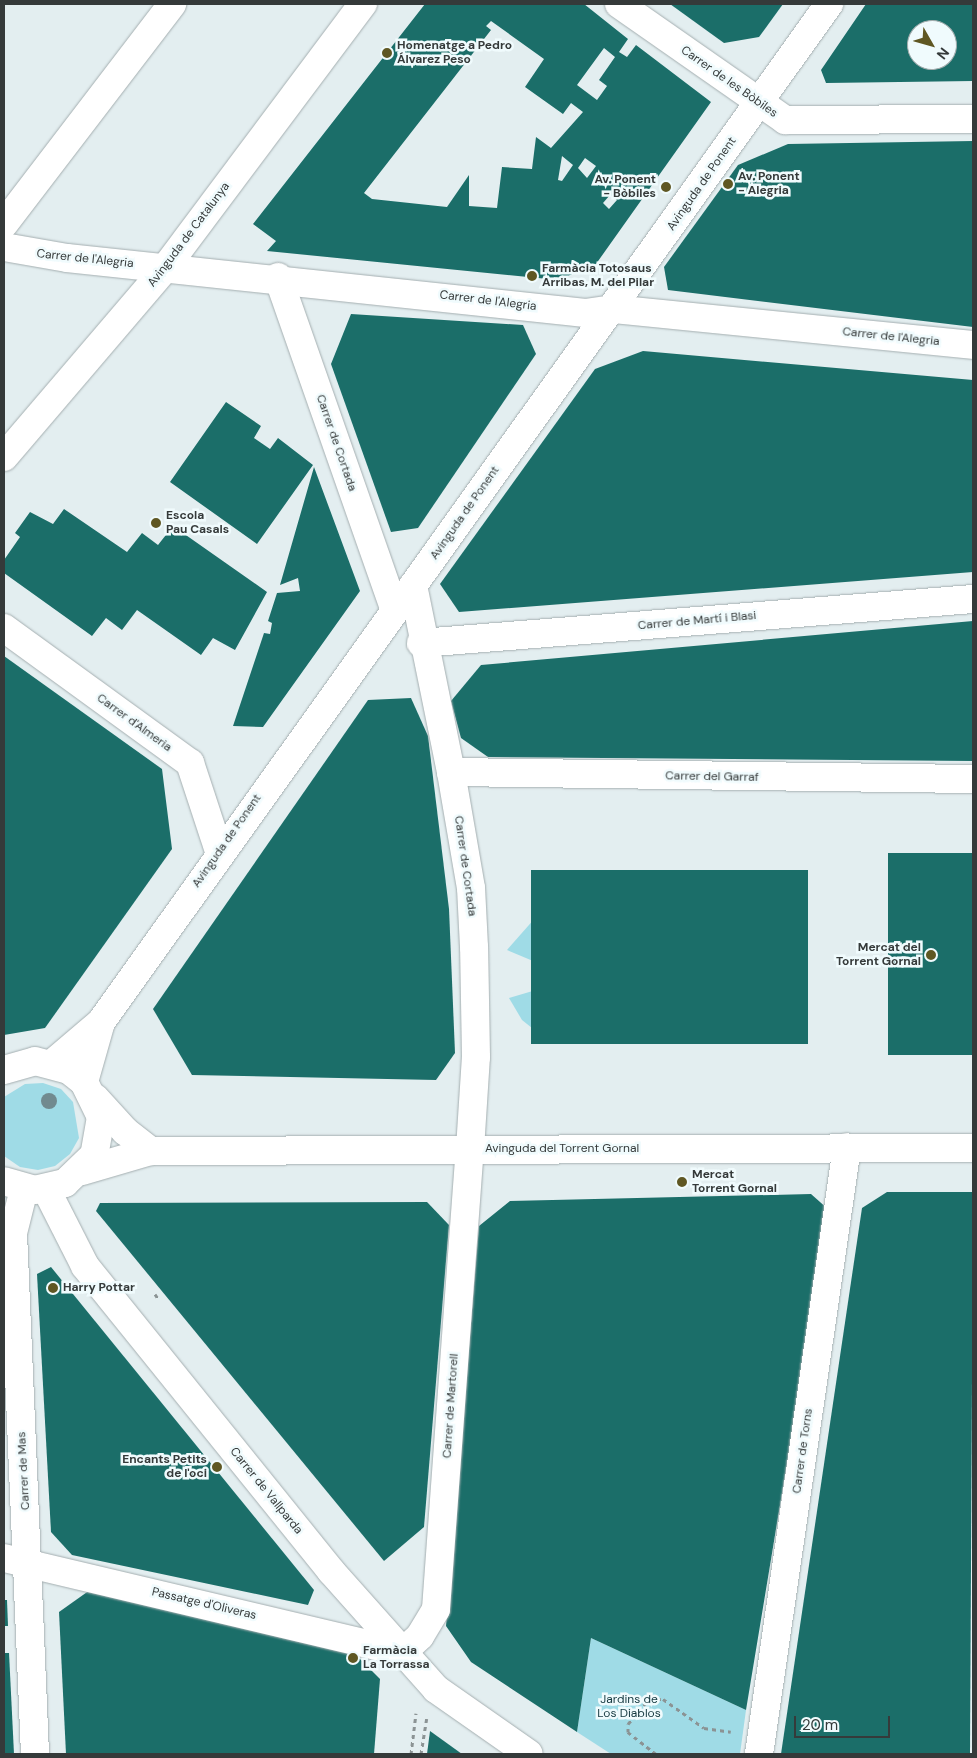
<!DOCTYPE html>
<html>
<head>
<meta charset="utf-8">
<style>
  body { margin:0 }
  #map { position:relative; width:977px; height:1758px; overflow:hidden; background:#e3eef0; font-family:"DM Sans",sans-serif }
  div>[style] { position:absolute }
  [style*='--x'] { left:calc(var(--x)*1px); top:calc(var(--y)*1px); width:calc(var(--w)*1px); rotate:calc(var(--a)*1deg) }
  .green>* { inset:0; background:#9fdbe6 }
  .building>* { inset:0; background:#1b6e69; transform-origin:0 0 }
  .path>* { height:3px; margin-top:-1.5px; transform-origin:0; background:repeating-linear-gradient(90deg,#8b9394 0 4px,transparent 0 8px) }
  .roads { filter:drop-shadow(0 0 1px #a4aeb0) drop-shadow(0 0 1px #a4aeb0) }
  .minor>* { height:28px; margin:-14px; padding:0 14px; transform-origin:14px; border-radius:14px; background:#fff }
  .trees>* { width:16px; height:16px; margin:-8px; border-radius:50%; background:#718a8f }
  .dots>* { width:14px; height:14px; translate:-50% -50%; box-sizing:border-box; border:2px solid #f0fbfd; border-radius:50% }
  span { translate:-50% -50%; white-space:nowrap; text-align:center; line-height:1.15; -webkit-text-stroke:5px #f0fbfd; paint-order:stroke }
  .poi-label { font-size:12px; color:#353a3a; font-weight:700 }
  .left { translate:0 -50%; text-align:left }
  .right { translate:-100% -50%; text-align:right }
  .street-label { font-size:12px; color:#353a3a }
  .park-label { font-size:12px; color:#14383f }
  .frame { position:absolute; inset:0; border:5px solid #353a3a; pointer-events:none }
  .north { position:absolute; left:907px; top:20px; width:50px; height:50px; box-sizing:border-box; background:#f0fbfd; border:1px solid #a5aeaf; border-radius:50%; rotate:128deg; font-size:14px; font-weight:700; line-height:20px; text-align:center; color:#353a3a }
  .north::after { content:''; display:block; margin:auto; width:18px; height:22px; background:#5f5723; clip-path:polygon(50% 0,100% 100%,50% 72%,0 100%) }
  .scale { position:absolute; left:794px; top:1716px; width:96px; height:22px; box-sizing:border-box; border:2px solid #353a3a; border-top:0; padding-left:6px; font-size:15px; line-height:18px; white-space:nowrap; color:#353a3a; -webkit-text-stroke:4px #f0fbfd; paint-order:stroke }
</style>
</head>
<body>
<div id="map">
  <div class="green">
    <div style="clip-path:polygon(536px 917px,540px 952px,533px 961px,507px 950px)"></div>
    <div style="clip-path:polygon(536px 990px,537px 1032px,522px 1020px,509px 998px)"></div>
    <div style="clip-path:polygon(43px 1083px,61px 1089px,73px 1102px,79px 1138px,70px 1154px,55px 1166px,38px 1170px,20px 1167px,4px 1156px,4px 1097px,25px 1084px)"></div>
    <div style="clip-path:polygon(591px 1638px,746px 1710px,740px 1754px,611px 1754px,577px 1732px)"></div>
  </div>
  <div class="building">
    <div style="clip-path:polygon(evenodd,425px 4px,584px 4px,628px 39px,619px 52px,627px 57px,636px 45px,711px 102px,596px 264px,558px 280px,267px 251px,276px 241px,253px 224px,425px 4px,491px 21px,544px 59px,525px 87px,563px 114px,571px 103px,583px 112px,551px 148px,536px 137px,532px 169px,502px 167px,497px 208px,469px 206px,469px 175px,447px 207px,372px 199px,364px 193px,491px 30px,486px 26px,491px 21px,425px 4px,604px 48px,615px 57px,599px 80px,607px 86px,597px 100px,577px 85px,604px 48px,425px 4px,562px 156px,573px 165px,562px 181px,558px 180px,562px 156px,425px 4px,585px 158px,596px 166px,587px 178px,578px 168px,585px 158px,425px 4px,610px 195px,617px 200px,609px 209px,603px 203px,610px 195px)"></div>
    <div style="clip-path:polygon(670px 4px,783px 4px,759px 37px,724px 43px)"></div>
    <div style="clip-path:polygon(evenodd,866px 4px,973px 4px,973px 81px,826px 83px,821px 70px,866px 4px,917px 30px,947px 30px,947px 60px,917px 60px,917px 30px)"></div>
    <div style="clip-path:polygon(973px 141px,973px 327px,668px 290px,664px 267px,738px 165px,788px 144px)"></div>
    <div style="clip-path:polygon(351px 314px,523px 325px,536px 354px,418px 528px,391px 532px,331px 364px)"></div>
    <div style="clip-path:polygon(643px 351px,973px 380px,973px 572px,459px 612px,440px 584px,595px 369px)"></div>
    <div style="clip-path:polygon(226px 402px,261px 426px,254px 438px,270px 449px,278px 438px,313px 465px,257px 544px,170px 482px)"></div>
    <div style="clip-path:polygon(314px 467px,360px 591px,263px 727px,233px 726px,264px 633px,270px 634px,272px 623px,268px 621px,277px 593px,300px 591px,298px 578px,280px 585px)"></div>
    <div style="clip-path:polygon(64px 509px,127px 552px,142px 533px,158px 545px,173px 526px,267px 592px,235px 650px,213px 638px,201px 655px,137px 610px,122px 630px,106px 618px,92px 636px,4px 573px,4px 560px,20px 537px,15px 533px,30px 512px,53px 524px)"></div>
    <div style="clip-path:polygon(973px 621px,973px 761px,488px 757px,461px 738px,451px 701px,481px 665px)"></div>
    <div style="clip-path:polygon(4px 656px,162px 769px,172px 849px,45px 1028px,4px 1035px)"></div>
    <div style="clip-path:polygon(411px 698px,428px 736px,449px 909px,455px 1053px,436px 1080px,192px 1075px,153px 1009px,368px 700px)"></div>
    <div style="left:973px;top:853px;width:202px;height:85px;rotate:90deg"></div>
    <div style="left:531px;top:870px;width:277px;height:174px"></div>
    <div style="clip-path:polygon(887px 1192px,973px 1192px,970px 1754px,781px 1754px,862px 1208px)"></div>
    <div style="clip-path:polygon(811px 1194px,829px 1210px,746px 1710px,591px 1638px,577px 1732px,471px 1662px,446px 1626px,479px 1226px,510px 1201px)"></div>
    <div style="clip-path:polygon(427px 1202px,449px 1225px,424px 1527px,384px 1561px,96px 1211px,100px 1203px)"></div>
    <div style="clip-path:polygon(51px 1267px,314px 1590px,308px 1605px,72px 1555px,51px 1532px,37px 1274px)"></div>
    <div style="clip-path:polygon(90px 1590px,356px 1655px,380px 1679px,374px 1754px,66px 1754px,59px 1612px)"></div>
    <div style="clip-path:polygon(4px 1600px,7px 1600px,8px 1626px,4px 1626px)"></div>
    <div style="clip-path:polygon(4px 1653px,9px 1653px,14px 1754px,4px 1754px)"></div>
    <div style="clip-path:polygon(430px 1731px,462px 1754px,427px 1754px)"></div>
  </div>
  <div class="path">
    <div style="--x:155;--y:1294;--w:7;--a:56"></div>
    <div style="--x:411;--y:1754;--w:41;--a:-83"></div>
    <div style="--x:421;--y:1754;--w:36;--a:-81"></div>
    <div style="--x:656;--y:1754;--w:36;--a:-142"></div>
    <div style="--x:628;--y:1732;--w:8;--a:-90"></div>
    <div style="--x:628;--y:1724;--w:33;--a:-50"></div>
    <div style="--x:649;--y:1699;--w:14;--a:0"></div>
    <div style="--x:663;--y:1699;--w:50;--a:35.3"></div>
    <div style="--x:704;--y:1728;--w:27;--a:8"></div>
  </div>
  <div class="roads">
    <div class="minor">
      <div style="--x:619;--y:4;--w:203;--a:34.9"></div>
      <div style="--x:785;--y:120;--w:188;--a:-0.3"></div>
      <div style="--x:4;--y:224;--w:277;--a:-52.6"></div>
      <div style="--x:4;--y:247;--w:64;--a:9.9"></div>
      <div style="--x:67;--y:258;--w:521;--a:6.06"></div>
      <div style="--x:585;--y:313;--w:28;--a:-8"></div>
      <div style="--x:613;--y:309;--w:362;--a:5.7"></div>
      <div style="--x:278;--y:277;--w:351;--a:70.7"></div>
      <div style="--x:4;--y:457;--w:250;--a:-49.5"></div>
      <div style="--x:166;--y:267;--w:329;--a:-53.2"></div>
      <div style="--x:4;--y:628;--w:230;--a:36"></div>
      <div style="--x:190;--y:763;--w:93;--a:71.8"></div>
      <div style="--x:421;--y:643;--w:554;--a:-4.56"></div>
      <div style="--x:451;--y:772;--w:522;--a:0.77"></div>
      <div style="--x:53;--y:1063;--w:63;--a:-40.5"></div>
      <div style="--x:101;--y:1022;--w:1252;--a:-54.43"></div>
      <div style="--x:4;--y:1070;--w:32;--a:-16"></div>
      <div style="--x:35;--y:1061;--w:35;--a:15"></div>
      <div style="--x:69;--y:1070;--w:19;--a:39"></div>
      <div style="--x:84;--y:1082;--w:39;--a:64"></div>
      <div style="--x:101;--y:1117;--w:39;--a:100"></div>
      <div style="--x:94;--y:1155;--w:40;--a:136"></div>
      <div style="--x:65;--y:1183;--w:31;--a:167"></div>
      <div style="--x:35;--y:1190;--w:32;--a:-164"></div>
      <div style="--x:84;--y:1082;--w:62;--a:-74.2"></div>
      <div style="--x:95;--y:1098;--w:45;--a:47.7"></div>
      <div style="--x:125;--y:1131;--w:33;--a:38"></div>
      <div style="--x:82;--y:1171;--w:72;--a:-16.2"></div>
      <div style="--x:151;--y:1151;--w:822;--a:-0.21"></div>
      <div style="--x:24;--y:1189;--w:45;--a:104"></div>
      <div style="--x:13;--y:1233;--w:521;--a:87.58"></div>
      <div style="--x:46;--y:1189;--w:86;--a:63.1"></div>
      <div style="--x:85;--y:1266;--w:392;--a:51.1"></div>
      <div style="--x:331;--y:1571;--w:158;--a:48.3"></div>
      <div style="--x:436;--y:1689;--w:113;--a:35"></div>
      <div style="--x:4;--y:1558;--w:410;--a:13.3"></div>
      <div style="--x:403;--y:1652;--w:23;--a:-43"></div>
      <div style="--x:420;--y:1636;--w:31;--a:-59"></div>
      <div style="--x:436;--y:1609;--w:461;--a:-85.8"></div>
      <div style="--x:470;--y:1149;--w:92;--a:-86.3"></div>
      <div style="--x:476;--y:1057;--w:110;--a:-91"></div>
      <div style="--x:474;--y:947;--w:59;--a:-92.9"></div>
      <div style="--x:471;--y:888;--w:118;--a:-99.8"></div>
      <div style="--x:451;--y:772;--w:190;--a:-101.5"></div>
      <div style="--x:759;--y:1754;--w:613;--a:-81.75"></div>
    </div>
  </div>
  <div class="trees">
    <div style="left:49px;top:1101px"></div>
  </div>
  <div class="dots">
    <div style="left:387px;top:53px;background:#5f5723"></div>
    <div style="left:728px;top:184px;background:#5f5723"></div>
    <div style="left:666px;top:187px;background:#5f5723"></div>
    <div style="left:532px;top:276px;background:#5f5723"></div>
    <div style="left:156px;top:523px;background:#5f5723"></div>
    <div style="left:931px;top:955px;background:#5f5723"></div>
    <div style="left:682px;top:1182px;background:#5f5723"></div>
    <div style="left:53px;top:1288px;background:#5f5723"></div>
    <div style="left:217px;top:1467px;background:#5f5723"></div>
    <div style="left:353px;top:1658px;background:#5f5723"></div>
  </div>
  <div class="poi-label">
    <span class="left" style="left:397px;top:53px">Homenatge a Pedro<br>Álvarez Peso</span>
    <span class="left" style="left:738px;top:184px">Av. Ponent<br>- Alegria</span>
    <span class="right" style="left:656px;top:187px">Av. Ponent<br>- Bòbiles</span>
    <span class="left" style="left:542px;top:276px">Farmàcia Totosaus<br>Arribas, M. del Pilar</span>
    <span class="left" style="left:166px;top:523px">Escola<br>Pau Casals</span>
    <span class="right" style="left:921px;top:955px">Mercat del<br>Torrent Gornal</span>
    <span class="left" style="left:692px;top:1182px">Mercat<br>Torrent Gornal</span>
    <span class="left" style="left:63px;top:1288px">Harry Pottar</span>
    <span class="right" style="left:207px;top:1467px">Encants Petits<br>de l'oci</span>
    <span class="left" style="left:363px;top:1658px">Farmàcia<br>La Torrassa</span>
  </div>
  <div class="street-label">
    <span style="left:729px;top:82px;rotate:35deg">Carrer de les Bòbiles</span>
    <span style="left:702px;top:184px;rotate:-55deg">Avinguda de Ponent</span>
    <span style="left:189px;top:235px;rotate:-53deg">Avinguda de Catalunya</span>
    <span style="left:85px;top:259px;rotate:6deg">Carrer de l'Alegria</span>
    <span style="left:488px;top:301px;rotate:7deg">Carrer de l'Alegria</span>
    <span style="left:891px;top:337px;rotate:6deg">Carrer de l'Alegria</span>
    <span style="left:336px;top:443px;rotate:71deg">Carrer de Cortada</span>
    <span style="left:465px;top:513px;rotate:-55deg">Avinguda de Ponent</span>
    <span style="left:697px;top:621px;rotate:-5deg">Carrer de Martí i Blasi</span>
    <span style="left:134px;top:723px;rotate:36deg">Carrer d'Almeria</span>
    <span style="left:712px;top:777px;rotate:1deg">Carrer del Garraf</span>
    <span style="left:227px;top:841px;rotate:-55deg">Avinguda de Ponent</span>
    <span style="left:465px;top:866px;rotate:82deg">Carrer de Cortada</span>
    <span style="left:562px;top:1149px">Avinguda del Torrent Gornal</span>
    <span style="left:451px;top:1406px;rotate:-86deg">Carrer de Martorell</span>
    <span style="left:803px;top:1451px;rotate:-82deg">Carrer de Torns</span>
    <span style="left:24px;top:1471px;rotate:-93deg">Carrer de Mas</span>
    <span style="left:266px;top:1491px;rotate:51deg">Carrer de Vallparda</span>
    <span style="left:204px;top:1604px;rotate:13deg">Passatge d'Oliveras</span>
  </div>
  <div class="park-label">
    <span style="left:629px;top:1707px">Jardins de<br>Los Diablos</span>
  </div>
  <div class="frame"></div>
  <div class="north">N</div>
  <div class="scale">20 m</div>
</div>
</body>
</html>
